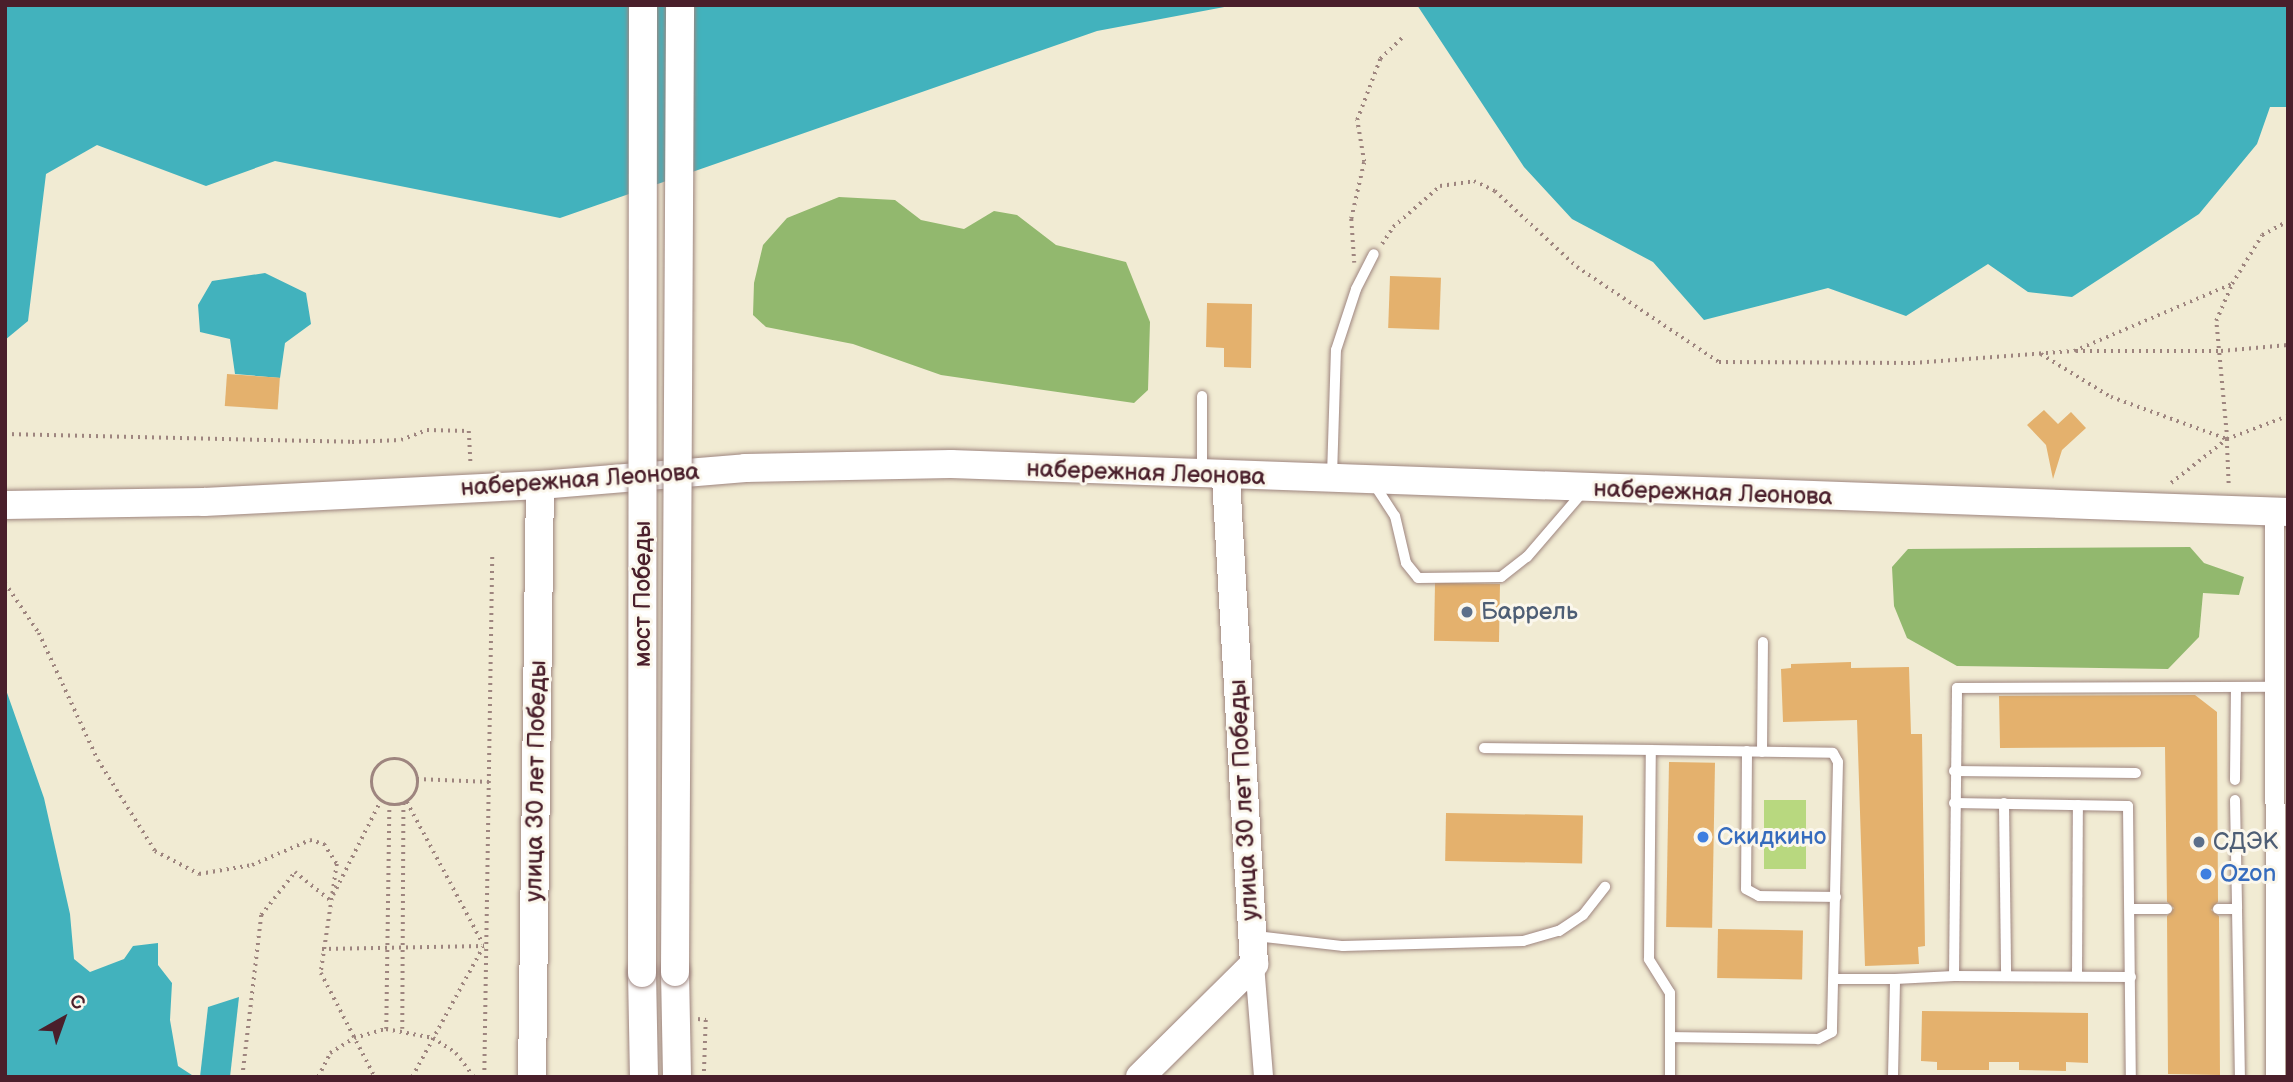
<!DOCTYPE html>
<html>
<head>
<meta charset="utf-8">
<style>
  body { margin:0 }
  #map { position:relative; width:2293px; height:1082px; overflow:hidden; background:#f1ebd3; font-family:"Balsamiq Sans",sans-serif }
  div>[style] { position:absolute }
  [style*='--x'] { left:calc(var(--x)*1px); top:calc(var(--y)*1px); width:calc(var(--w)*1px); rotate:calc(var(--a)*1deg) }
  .green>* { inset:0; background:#b8d87f; transform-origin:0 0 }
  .forest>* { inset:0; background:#92b86e }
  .water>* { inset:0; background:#42b2bd }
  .building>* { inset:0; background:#e4b16d; transform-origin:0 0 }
  .path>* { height:3.5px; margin-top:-1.75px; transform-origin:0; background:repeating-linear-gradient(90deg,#9e857f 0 2px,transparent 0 7px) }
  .path>.ring { margin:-1.75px; padding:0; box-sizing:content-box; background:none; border:3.5px solid #9e857f; border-radius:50% }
  .roads { filter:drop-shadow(0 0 2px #9e857f) drop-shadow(0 0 2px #9e857f) }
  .service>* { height:10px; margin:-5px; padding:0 5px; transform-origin:5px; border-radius:5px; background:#fff }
  .minor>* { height:19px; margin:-9.5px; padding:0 9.5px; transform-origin:9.5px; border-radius:9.5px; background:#fff }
  .secondary>* { height:28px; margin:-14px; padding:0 14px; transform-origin:14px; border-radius:14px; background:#fff }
  .bridges { filter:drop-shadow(0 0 2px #9e857f) drop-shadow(0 0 2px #9e857f) }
  .secondary-bridge>* { height:28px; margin:-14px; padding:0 14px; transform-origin:14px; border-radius:14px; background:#fff }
  .dots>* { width:19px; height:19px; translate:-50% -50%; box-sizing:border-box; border:4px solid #fbf7ec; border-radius:50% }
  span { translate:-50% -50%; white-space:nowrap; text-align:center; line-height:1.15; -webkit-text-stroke:6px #fbf7ec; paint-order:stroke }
  .street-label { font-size:24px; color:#4a1f2b }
  .service-label { font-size:24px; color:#4e5e75 }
  .left { translate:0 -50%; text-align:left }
  .shop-label { font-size:24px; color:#366cbe }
  .frame { position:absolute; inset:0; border:7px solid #4a1f2b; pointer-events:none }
  .north { position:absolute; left:28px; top:984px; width:70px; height:70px; -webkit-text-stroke:5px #fbf7ec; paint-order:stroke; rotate:40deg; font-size:19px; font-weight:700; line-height:28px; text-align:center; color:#4a1f2b }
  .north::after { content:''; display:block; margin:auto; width:24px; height:32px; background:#4a1f2b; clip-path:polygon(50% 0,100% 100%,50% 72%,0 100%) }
</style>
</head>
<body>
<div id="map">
  <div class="green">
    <div style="left:1764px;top:800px;width:42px;height:69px"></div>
  </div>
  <div class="forest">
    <div style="clip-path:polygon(839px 197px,895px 200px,921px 220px,964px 229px,994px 211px,1017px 215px,1056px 245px,1126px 262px,1150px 322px,1148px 390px,1134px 403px,941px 375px,853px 344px,766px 327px,753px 315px,754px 283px,763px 245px,787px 218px)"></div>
    <div style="clip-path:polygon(2190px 547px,2204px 563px,2244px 577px,2239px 595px,2203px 593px,2199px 637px,2168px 669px,1957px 666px,1907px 638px,1894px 606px,1892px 567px,1908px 549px)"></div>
  </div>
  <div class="water">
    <div style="clip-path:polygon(5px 5px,1235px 5px,1097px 31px,560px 218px,275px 161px,206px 186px,97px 145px,46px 174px,28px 321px,5px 340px)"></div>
    <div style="clip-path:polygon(1417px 5px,2288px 5px,2288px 107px,2270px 107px,2257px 144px,2199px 214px,2072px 297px,2028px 292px,1988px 264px,1906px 316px,1828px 288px,1704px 320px,1653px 262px,1572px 219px,1524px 167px)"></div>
    <div style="clip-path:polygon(265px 273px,306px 293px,311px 324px,285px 343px,280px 378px,235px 374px,230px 339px,200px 332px,198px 305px,212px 281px)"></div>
    <div style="clip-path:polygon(5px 687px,44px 798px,70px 914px,74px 959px,90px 972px,124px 959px,133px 946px,158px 943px,158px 965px,172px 983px,170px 1020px,178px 1066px,195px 1077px,5px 1077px)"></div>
    <div style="clip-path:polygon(239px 997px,230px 1077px,200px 1077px,208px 1007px)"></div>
  </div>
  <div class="building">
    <div style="left:1390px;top:276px;width:51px;height:52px;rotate:2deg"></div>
    <div style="clip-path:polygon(1207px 303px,1252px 304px,1251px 368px,1224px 367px,1224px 348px,1206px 347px)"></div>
    <div style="left:227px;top:374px;width:53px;height:32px;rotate:4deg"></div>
    <div style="clip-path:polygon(2044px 410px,2058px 424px,2071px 412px,2086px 428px,2062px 450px,2053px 479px,2046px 445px,2027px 425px)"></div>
    <div style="left:1500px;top:584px;width:58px;height:65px;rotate:91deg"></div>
    <div style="clip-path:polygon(1851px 662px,1851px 668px,1909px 667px,1911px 734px,1922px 734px,1925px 946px,1918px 947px,1919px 964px,1865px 966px,1857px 720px,1783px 722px,1781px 669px,1791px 668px,1791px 664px)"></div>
    <div style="clip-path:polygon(2195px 695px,2217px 712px,2218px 902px,2211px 910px,2219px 916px,2220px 1075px,2168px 1074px,2167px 916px,2174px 908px,2167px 902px,2165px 747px,2000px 748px,1999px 696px)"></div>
    <div style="left:1669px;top:762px;width:46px;height:165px;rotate:1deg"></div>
    <div style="left:1446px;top:813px;width:137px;height:48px;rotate:1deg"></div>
    <div style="left:1718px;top:929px;width:85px;height:49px;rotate:1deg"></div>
    <div style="clip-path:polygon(1922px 1011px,2088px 1013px,2088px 1063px,2066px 1062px,2066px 1071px,2019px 1070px,2019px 1062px,1989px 1062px,1989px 1070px,1937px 1070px,1937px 1062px,1921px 1061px)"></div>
  </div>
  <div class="path">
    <div style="--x:1382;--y:244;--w:20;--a:-57"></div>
    <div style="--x:1393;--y:227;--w:62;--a:-41.1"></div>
    <div style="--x:1440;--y:186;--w:34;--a:-8"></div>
    <div style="--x:1474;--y:181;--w:23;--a:25"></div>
    <div style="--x:1495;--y:191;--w:112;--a:42.8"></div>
    <div style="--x:1577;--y:267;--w:171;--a:33.8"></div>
    <div style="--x:1719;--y:362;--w:194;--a:0.3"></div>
    <div style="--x:1913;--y:363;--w:161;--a:-4.3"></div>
    <div style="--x:2074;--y:351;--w:172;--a:-23"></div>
    <div style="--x:1354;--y:263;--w:44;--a:-93.9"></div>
    <div style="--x:1351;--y:219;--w:58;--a:-77.2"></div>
    <div style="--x:1364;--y:162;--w:43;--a:-99.5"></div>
    <div style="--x:1357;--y:120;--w:65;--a:-69.3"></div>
    <div style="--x:1380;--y:59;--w:30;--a:-44"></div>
    <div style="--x:2076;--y:351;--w:145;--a:0"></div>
    <div style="--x:2221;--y:351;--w:67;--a:-5.1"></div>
    <div style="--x:2041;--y:354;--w:82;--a:31.6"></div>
    <div style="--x:2111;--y:397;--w:123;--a:19.9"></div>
    <div style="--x:2227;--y:439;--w:65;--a:-20.7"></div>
    <div style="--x:5;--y:434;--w:347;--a:1.3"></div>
    <div style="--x:352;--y:442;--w:49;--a:-2.3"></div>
    <div style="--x:401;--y:440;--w:28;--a:-21"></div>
    <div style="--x:427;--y:430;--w:42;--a:1.4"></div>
    <div style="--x:469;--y:431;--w:34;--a:87"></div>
    <div style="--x:2227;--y:439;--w:47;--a:87.6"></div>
    <div style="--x:2171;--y:483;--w:71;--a:-38.2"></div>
    <div style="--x:2227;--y:439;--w:119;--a:-95.3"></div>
    <div style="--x:2216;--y:321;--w:40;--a:-66.6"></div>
    <div style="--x:2232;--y:284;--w:57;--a:-58.5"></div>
    <div style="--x:2262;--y:235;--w:30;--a:-28"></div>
    <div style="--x:5;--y:583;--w:60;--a:55.8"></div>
    <div style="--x:39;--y:633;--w:140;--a:65.1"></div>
    <div style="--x:98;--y:760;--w:107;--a:57.9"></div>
    <div style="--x:155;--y:851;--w:50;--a:27.6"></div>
    <div style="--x:199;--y:874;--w:54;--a:-9.6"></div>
    <div style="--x:252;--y:865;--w:63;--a:-23.3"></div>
    <div style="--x:310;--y:840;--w:15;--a:16"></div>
    <div style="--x:324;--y:844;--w:24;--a:57"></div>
    <div style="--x:337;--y:864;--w:110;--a:98.4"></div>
    <div style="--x:321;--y:973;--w:117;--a:62.6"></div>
    <div class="ring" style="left:372px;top:759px;width:42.5px;height:42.5px"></div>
    <div style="--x:417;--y:779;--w:73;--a:2.4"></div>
    <div style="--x:407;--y:802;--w:161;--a:61.8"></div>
    <div style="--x:333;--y:895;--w:106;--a:-63.2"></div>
    <div style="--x:322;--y:949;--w:162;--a:-1.1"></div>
    <div style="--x:698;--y:1019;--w:8;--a:7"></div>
    <div style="--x:706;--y:1020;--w:57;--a:92"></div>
    <div style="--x:386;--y:1029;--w:225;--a:-89.2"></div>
    <div style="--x:402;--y:1029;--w:226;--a:-89.7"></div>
    <div style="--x:242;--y:1077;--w:163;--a:-83.3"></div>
    <div style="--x:261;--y:915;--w:55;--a:-51.7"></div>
    <div style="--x:295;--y:872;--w:45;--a:38.7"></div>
    <div style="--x:318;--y:1077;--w:27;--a:-63"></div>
    <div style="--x:330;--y:1053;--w:28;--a:-32"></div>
    <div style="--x:354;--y:1038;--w:33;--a:-16"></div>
    <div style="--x:386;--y:1029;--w:48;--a:10.8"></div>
    <div style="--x:433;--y:1038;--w:27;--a:33"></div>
    <div style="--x:456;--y:1053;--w:30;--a:53"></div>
    <div style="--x:384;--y:1077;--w:25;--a:0"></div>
    <div style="--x:412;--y:1077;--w:148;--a:-61.4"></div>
    <div style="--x:484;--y:1077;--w:523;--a:-89.12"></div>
  </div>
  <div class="roads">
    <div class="service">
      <div style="--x:1202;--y:396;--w:73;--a:90"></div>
      <div style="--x:1332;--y:476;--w:126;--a:-88.2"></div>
      <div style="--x:1336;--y:350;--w:64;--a:-71.8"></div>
      <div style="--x:1356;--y:289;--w:39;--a:-63"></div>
      <div style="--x:1374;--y:484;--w:38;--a:57"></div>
      <div style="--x:1395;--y:516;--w:48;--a:76.8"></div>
      <div style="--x:1406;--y:563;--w:19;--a:51"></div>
      <div style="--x:1418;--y:578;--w:83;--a:-0.7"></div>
      <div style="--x:1501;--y:577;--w:33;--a:-38"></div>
      <div style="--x:1527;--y:557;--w:86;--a:-49.3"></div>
      <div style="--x:1484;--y:748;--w:167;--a:0.7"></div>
      <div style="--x:1747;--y:751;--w:138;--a:90.4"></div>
      <div style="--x:1746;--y:889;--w:15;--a:28"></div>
      <div style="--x:1759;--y:896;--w:77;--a:0.7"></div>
      <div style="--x:1762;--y:752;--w:110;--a:-89.5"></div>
      <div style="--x:1954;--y:771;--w:182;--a:0.6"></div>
      <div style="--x:2235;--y:780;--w:93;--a:-89.4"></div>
      <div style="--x:2235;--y:800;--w:109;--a:88.9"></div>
      <div style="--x:1954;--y:803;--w:174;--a:1"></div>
      <div style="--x:2128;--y:806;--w:271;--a:89.4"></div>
      <div style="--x:2004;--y:803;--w:173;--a:89.3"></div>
      <div style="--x:2130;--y:909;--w:37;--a:0"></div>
      <div style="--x:2218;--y:909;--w:19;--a:0"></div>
      <div style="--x:2237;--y:909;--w:168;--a:89"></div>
      <div style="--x:1256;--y:936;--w:88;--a:6.6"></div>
      <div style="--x:1343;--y:946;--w:180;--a:-1.6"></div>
      <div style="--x:1523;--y:941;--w:37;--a:-16"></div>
      <div style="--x:1559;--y:931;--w:29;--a:-34"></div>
      <div style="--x:1583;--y:915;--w:36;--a:-52"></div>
      <div style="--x:2077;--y:976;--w:171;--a:-89.7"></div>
      <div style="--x:2131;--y:977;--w:177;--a:-179.7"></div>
      <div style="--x:1954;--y:976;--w:288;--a:-89.4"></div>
      <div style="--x:1957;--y:688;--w:318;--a:-0.2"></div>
      <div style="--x:1835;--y:979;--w:60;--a:0"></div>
      <div style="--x:1670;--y:1077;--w:84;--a:-90"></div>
      <div style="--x:1670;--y:993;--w:40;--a:-122"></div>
      <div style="--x:1649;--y:959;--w:209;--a:-89.5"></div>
      <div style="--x:1651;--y:750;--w:182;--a:0.9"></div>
      <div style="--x:1833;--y:753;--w:10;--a:61"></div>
      <div style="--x:1838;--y:762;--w:270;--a:91.3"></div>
      <div style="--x:1832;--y:1032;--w:16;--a:153"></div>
      <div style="--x:1818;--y:1039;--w:147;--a:-179.2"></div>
      <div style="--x:1893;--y:1077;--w:98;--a:-88.8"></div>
      <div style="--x:1895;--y:979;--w:59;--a:-2.9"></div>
    </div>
    <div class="minor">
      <div style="--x:2274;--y:512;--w:565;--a:89.9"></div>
      <div style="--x:1254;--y:964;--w:113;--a:85.4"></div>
    </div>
    <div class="secondary">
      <div style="--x:5;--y:505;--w:199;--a:-0.9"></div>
      <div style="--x:204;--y:502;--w:336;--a:-2.9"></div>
      <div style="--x:540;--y:485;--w:206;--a:-4.7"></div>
      <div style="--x:745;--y:468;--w:206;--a:-1.1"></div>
      <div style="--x:951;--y:464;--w:1338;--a:2.06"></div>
      <div style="--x:675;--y:972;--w:105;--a:88.9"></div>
      <div style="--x:642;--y:973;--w:104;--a:88.9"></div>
      <div style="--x:532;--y:1077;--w:592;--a:-89.23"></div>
      <div style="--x:1140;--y:1077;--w:161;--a:-44.7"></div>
      <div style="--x:1254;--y:964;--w:488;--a:-93.3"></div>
    </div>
  </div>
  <div class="bridges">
    <div class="secondary-bridge">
      <div style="--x:675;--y:972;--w:967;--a:-89.7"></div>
      <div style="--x:642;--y:973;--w:968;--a:-89.94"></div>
    </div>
  </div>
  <div class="dots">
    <div style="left:1467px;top:612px;background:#5c6f8a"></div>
    <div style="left:1703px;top:837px;background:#3f7fe0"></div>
    <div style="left:2199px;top:842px;background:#5c6f8a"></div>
    <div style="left:2206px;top:874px;background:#3f7fe0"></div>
  </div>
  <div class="street-label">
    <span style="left:1146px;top:473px;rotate:2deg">набережная Леонова</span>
    <span style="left:580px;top:480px;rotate:-4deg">набережная Леонова</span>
    <span style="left:1713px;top:493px;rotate:2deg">набережная Леонова</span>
    <span style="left:643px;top:594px;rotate:-90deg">мост Победы</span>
    <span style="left:536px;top:781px;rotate:-89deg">улица 30 лет Победы</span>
    <span style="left:1244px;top:800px;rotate:-93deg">улица 30 лет Победы</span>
  </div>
  <div class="service-label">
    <span class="left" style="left:1481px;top:612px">Баррель</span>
    <span class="left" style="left:2213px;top:842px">СДЭК</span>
  </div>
  <div class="shop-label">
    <span class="left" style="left:1717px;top:837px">Скидкино</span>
    <span class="left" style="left:2220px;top:874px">Ozon</span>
  </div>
  <div class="frame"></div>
  <div class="north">С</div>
</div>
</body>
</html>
